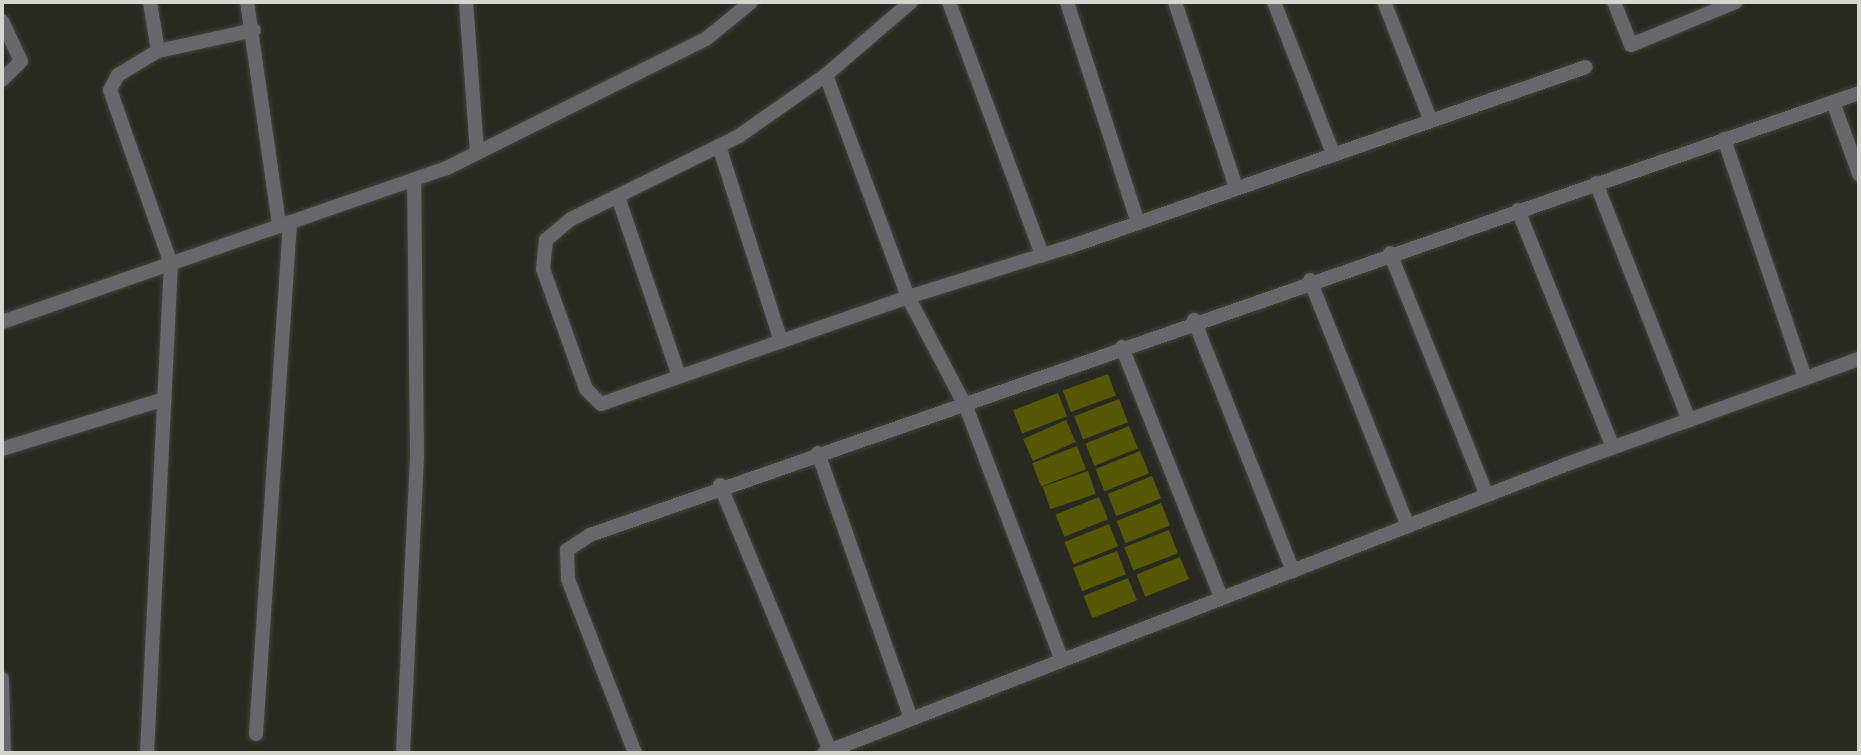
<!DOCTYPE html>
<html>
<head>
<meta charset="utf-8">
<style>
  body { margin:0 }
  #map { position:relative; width:1861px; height:755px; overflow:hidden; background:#282921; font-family:"Fira Sans Condensed",sans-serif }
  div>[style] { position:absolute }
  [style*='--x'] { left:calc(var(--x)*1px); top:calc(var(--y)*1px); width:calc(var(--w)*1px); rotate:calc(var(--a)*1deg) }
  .building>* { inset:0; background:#565805; transform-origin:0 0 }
  .roads { filter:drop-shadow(0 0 2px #44453d) drop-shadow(0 0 2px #44453d) }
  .minor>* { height:14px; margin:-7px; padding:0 7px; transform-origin:7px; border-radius:7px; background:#68676b }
  .tertiary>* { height:14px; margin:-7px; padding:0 7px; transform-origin:7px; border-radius:7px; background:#68676b }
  span { translate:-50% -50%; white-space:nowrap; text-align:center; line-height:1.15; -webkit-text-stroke:5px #1f1f18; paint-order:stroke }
  .frame { position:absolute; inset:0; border:4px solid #d6d6d1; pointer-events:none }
</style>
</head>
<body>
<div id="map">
  <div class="building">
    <div style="left:1108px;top:374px;width:23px;height:48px;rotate:70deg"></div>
    <div style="left:1058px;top:393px;width:25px;height:48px;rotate:69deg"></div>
    <div style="left:1119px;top:399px;width:25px;height:48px;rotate:69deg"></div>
    <div style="left:1066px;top:420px;width:24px;height:47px;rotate:66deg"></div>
    <div style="left:1129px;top:426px;width:24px;height:47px;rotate:68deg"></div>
    <div style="left:1077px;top:446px;width:25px;height:48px;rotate:69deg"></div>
    <div style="left:1140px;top:451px;width:24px;height:48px;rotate:68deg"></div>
    <div style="left:1088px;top:471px;width:24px;height:48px;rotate:71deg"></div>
    <div style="left:1152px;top:476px;width:24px;height:48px;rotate:68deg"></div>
    <div style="left:1099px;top:497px;width:24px;height:47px;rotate:68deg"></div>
    <div style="left:1161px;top:503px;width:24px;height:48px;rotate:68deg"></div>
    <div style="left:1109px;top:524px;width:24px;height:48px;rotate:68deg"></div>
    <div style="left:1169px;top:530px;width:25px;height:48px;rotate:69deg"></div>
    <div style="left:1117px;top:551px;width:25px;height:47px;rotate:69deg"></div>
    <div style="left:1180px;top:557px;width:24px;height:47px;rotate:68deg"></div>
    <div style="left:1128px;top:578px;width:24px;height:48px;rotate:68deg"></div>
  </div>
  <div class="roads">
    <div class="minor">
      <div style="--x:247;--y:2;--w:225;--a:81.8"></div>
      <div style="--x:466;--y:2;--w:151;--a:85.8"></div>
      <div style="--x:949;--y:2;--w:270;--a:69.8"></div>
      <div style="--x:1067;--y:2;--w:232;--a:72.2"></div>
      <div style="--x:1175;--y:2;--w:196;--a:71.8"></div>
      <div style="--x:1274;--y:2;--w:162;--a:68.7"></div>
      <div style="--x:1614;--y:2;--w:46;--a:68.4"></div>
      <div style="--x:1631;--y:45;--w:113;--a:-22.3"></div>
      <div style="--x:1385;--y:4;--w:123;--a:68.6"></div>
      <div style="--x:2;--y:21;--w:44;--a:64.6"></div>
      <div style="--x:21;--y:61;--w:27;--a:135"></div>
      <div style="--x:158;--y:51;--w:98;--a:-12.3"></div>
      <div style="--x:826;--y:75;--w:112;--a:-40.7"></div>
      <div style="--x:1833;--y:102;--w:77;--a:70.1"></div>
      <div style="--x:1724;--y:139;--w:252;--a:71.3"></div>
      <div style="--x:719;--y:146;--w:205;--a:72.4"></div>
      <div style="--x:1596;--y:183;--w:255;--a:68.6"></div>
      <div style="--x:618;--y:197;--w:189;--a:71.2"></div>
      <div style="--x:1518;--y:210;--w:255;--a:68.2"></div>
      <div style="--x:1390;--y:253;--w:261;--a:68.2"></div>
      <div style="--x:1310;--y:280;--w:265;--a:68.3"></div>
      <div style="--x:1194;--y:320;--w:270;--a:68.5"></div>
      <div style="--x:1122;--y:347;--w:269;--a:68.4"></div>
      <div style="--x:2;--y:449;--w:170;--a:-17.1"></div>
      <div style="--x:818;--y:453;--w:281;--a:70.7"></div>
      <div style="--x:720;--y:485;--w:288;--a:67.5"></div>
      <div style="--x:1061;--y:658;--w:268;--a:-110.7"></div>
      <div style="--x:966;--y:407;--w:124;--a:-117.8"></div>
      <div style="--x:908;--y:297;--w:237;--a:-110.3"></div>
      <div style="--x:826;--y:75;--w:106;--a:145"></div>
      <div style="--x:739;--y:136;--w:187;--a:153.7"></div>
      <div style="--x:571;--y:219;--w:33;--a:140"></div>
      <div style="--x:546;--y:240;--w:29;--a:96"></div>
      <div style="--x:543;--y:269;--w:127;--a:70.3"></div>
      <div style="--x:586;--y:389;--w:21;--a:45"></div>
      <div style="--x:601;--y:404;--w:325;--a:-19.2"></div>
      <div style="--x:908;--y:297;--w:169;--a:-17.3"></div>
      <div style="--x:1069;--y:247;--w:547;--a:-19.2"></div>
      <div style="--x:2;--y:679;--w:74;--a:88.5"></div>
      <div style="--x:256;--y:734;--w:513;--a:-86.2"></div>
      <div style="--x:147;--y:753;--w:490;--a:-87.2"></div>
      <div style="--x:171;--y:264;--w:184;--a:-109.3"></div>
      <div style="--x:110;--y:90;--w:17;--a:-62"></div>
      <div style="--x:118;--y:75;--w:47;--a:-31"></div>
      <div style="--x:158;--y:51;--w:50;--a:-99.3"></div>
      <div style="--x:403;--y:753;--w:299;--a:-87.3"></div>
      <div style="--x:417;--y:454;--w:274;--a:-90.6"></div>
      <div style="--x:635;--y:753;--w:186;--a:-111.1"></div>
      <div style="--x:568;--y:579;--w:29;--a:-92"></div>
      <div style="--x:567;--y:550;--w:27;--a:-33"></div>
      <div style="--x:590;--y:535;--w:1344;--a:-19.2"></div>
      <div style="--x:824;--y:753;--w:797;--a:-21.25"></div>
      <div style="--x:1567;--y:464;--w:310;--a:-19.8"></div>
    </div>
    <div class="tertiary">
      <div style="--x:2;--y:322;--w:469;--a:-19.1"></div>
      <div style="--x:445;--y:169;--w:292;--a:-26.5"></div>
      <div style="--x:706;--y:39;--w:58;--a:-39.4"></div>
    </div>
  </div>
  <div class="frame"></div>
</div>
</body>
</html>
